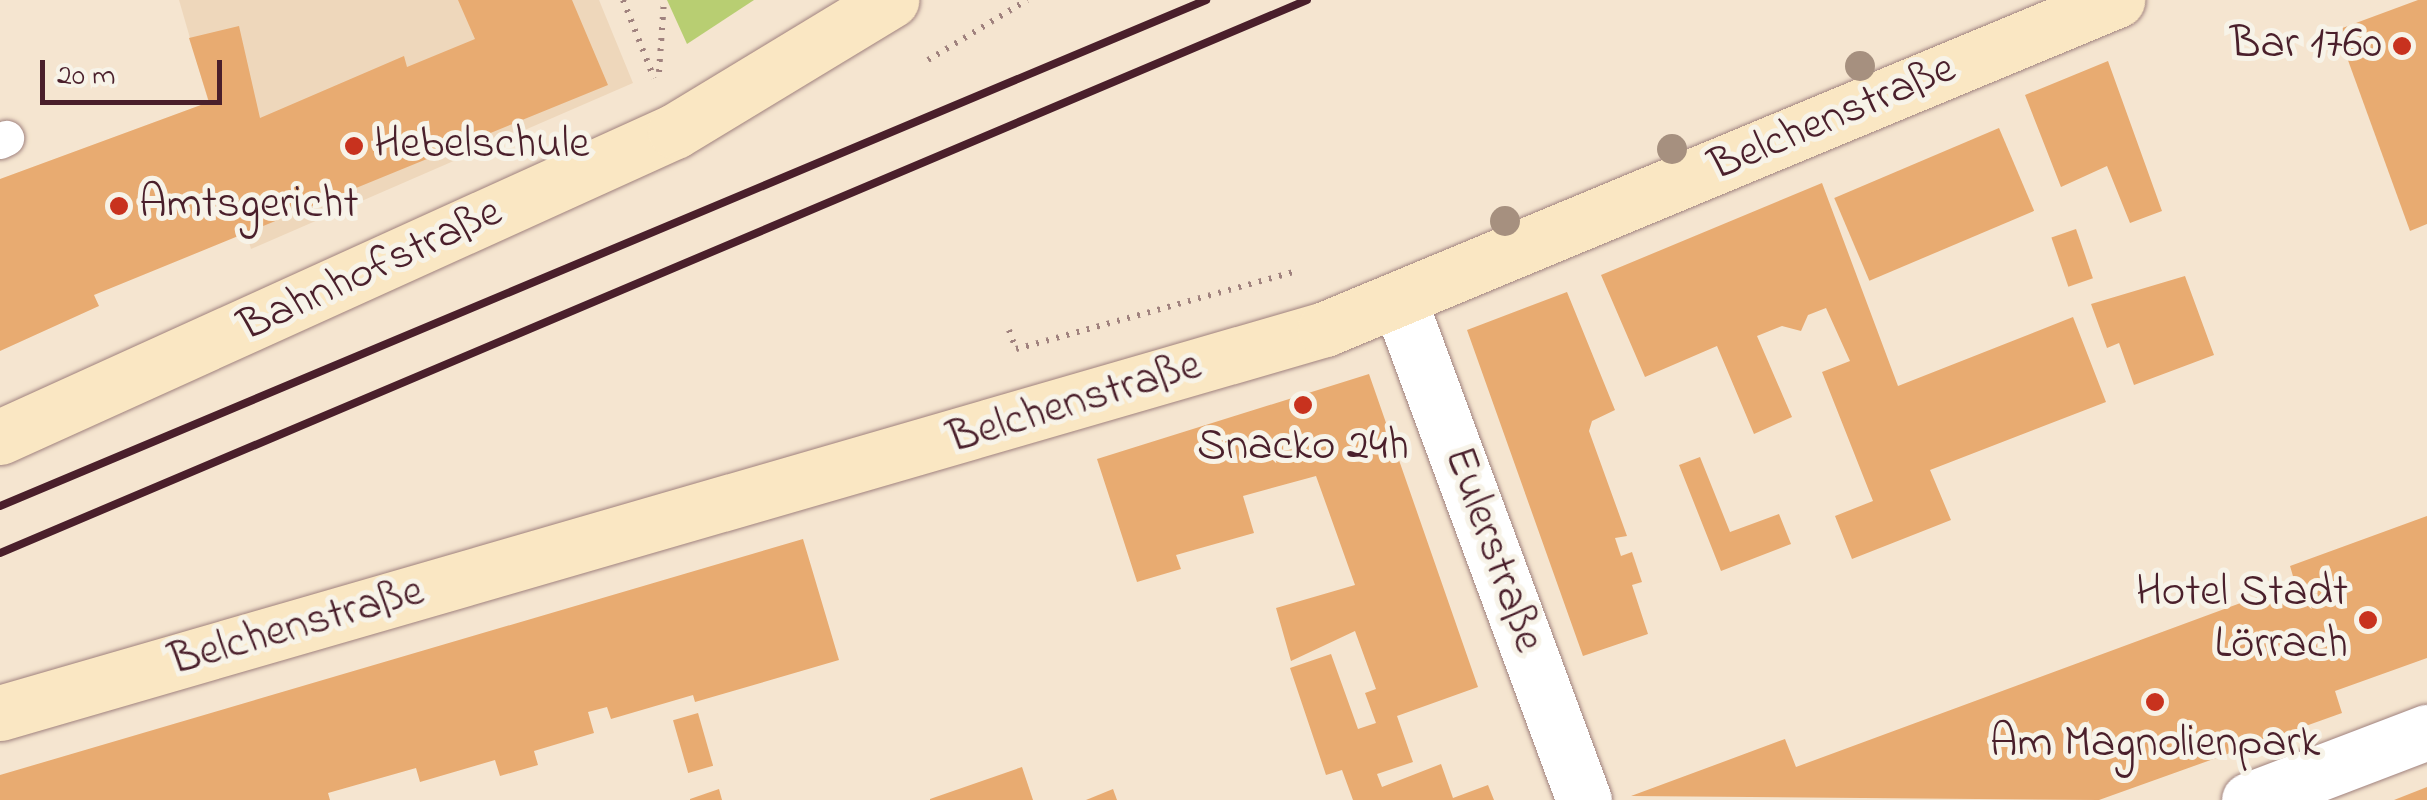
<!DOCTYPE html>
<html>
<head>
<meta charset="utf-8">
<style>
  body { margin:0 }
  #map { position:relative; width:2427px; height:800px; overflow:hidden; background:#f5e5d0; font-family:"Indie Flower",sans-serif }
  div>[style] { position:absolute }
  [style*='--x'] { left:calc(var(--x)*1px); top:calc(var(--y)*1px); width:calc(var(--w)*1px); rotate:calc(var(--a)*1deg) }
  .built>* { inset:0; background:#eed7bb }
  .green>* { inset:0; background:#b8ce72 }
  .building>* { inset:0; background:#e8ab71; transform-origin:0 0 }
  .path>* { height:6px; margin-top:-3px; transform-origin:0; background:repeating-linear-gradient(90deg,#a0827e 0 2.5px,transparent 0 10.5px) }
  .roads { filter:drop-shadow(0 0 2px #a0827e) drop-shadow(0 0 2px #a0827e) }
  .service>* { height:35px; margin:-17.5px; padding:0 17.5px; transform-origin:17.5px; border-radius:17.5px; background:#fff }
  .minor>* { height:55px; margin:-27.5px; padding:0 27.5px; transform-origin:27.5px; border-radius:27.5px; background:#fff }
  .secondary>* { height:55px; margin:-27.5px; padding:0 27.5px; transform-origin:27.5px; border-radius:27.5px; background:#fae7c3 }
  .rail>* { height:8px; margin:-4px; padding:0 4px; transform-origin:4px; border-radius:4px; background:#4a1f2b }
  .trees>* { width:30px; height:30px; margin:-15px; border-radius:50%; background:#a6907f }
  .dots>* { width:28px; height:28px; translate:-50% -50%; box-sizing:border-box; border:5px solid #f7f3e8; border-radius:50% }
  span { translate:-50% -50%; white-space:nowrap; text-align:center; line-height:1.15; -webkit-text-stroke:10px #f7f3e8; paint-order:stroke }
  .poi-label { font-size:45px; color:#4a1f2b }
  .right { translate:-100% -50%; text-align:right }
  .left { translate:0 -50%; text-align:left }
  .street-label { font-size:45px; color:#4a1f2b }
  .scale { position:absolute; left:40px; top:60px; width:182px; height:45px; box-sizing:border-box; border:5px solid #4a1f2b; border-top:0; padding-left:12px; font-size:30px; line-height:35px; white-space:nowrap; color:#4a1f2b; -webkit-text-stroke:8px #f7f3e8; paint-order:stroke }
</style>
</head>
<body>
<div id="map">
  <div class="built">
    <div style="clip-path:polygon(179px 0,599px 0,633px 83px,251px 249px)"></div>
  </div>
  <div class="green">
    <div style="clip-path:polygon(667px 0,754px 0,687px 44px)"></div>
  </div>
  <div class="building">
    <div style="clip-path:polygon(458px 0,572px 0,608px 85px,94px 295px,99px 306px,0 351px,0 179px,209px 102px,189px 38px,239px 26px,260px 118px,404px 56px,407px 67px,475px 39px)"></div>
    <div style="clip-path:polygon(2418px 0,2427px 0,2427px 224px,2410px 231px,2337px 30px)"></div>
    <div style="clip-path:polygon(2108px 61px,2162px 211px,2130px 223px,2107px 166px,2061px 187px,2025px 95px)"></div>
    <div style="left:1999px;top:128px;width:90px;height:179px;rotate:67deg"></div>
    <div style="clip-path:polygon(1822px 183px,1898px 386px,2073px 317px,2106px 402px,1930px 470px,1951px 520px,1852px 559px,1835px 516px,1873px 501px,1822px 372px,1850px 361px,1826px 308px,1808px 315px,1801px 331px,1782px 326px,1757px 336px,1792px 417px,1754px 434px,1717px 346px,1645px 377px,1601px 275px)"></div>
    <div style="left:2076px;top:229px;width:52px;height:26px;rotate:71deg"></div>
    <div style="clip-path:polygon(2185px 276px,2214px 355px,2134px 385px,2119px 343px,2107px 348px,2091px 304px)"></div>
    <div style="clip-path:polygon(1567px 292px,1615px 410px,1592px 421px,1589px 431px,1627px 536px,1615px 538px,1621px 556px,1632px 552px,1642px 582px,1632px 585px,1648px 634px,1583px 656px,1467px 330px)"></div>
    <div style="clip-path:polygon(1369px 374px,1478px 687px,1397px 716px,1413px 762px,1377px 774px,1382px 787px,1441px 764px,1453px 798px,1488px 785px,1494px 800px,1353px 800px,1342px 770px,1326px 775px,1290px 668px,1331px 654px,1358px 729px,1376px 723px,1365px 693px,1376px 689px,1355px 631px,1291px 661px,1276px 608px,1355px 585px,1316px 476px,1243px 496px,1254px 533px,1176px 555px,1181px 569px,1137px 582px,1097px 459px)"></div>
    <div style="clip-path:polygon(1700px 457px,1730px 532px,1779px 514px,1791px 544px,1721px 571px,1679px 465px)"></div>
    <div style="clip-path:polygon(2427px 516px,2427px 658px,2335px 691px,2342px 713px,2099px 800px,1631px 796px,1785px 739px,1796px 767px,2295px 583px,2290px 566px)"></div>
    <div style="clip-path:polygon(803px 539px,839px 660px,695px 702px,693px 695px,611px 719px,607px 707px,588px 712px,594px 733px,534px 751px,538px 765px,500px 776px,495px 760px,420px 782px,416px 768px,328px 793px,330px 800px,0 800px,0 775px)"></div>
    <div style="left:698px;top:713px;width:55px;height:26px;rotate:74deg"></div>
    <div style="clip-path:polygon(1022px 767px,1033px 800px,930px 800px,930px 799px)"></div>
    <div style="clip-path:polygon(2427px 787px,2427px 800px,2394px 800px)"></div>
    <div style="clip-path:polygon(719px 789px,722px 800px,690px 800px,690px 799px)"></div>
    <div style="clip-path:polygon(1113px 789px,1117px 800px,1086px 800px)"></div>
  </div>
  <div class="path">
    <div style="--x:623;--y:0;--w:84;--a:68.3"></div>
    <div style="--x:928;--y:60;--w:116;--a:-31.2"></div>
    <div style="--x:659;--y:72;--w:72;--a:-86"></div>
    <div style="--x:1009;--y:330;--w:20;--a:70"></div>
    <div style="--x:1016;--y:349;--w:292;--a:-15.5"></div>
  </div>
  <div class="roads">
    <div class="service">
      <div style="--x:0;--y:141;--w:7;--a:-27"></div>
    </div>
    <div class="minor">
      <div style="--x:1399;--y:300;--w:533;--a:69.7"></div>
      <div style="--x:2249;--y:800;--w:191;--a:-20.9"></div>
    </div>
    <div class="secondary">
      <div style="--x:0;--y:437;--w:741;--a:-24.39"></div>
      <div style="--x:675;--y:131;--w:253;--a:-31.2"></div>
      <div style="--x:0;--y:713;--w:1380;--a:-16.16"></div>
      <div style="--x:1325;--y:329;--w:858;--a:-22.56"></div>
    </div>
  </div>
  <div class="rail">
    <div style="--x:0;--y:506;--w:1308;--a:-22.76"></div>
    <div style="--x:0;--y:553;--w:1419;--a:-22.93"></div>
  </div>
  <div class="trees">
    <div style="left:1860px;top:66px"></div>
    <div style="left:1672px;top:149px"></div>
    <div style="left:1505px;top:221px"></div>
  </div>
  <div class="dots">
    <div style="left:2402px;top:46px;background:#c8321e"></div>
    <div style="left:354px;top:146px;background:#c8321e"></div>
    <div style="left:119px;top:206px;background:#c8321e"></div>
    <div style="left:1303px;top:405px;background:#c8321e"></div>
    <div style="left:2368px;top:620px;background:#c8321e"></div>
    <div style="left:2155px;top:702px;background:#c8321e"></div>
  </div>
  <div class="poi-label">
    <span class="right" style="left:2382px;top:46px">Bar 1760</span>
    <span class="left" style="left:374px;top:146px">Hebelschule</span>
    <span class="left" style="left:139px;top:206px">Amtsgericht</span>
    <span style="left:1303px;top:448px">Snacko 24h</span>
    <span class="right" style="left:2348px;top:620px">Hotel Stadt<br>Lörrach</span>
    <span style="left:2155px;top:745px">Am Magnolienpark</span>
  </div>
  <div class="street-label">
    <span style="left:1833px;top:119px;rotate:-23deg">Belchenstraße</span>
    <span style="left:371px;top:271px;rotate:-25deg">Bahnhofstraße</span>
    <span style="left:1075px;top:404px;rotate:-17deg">Belchenstraße</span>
    <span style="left:1492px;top:550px;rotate:70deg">Eulerstraße</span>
    <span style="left:297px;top:628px;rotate:-16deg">Belchenstraße</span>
  </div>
  <div class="scale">20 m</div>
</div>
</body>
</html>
